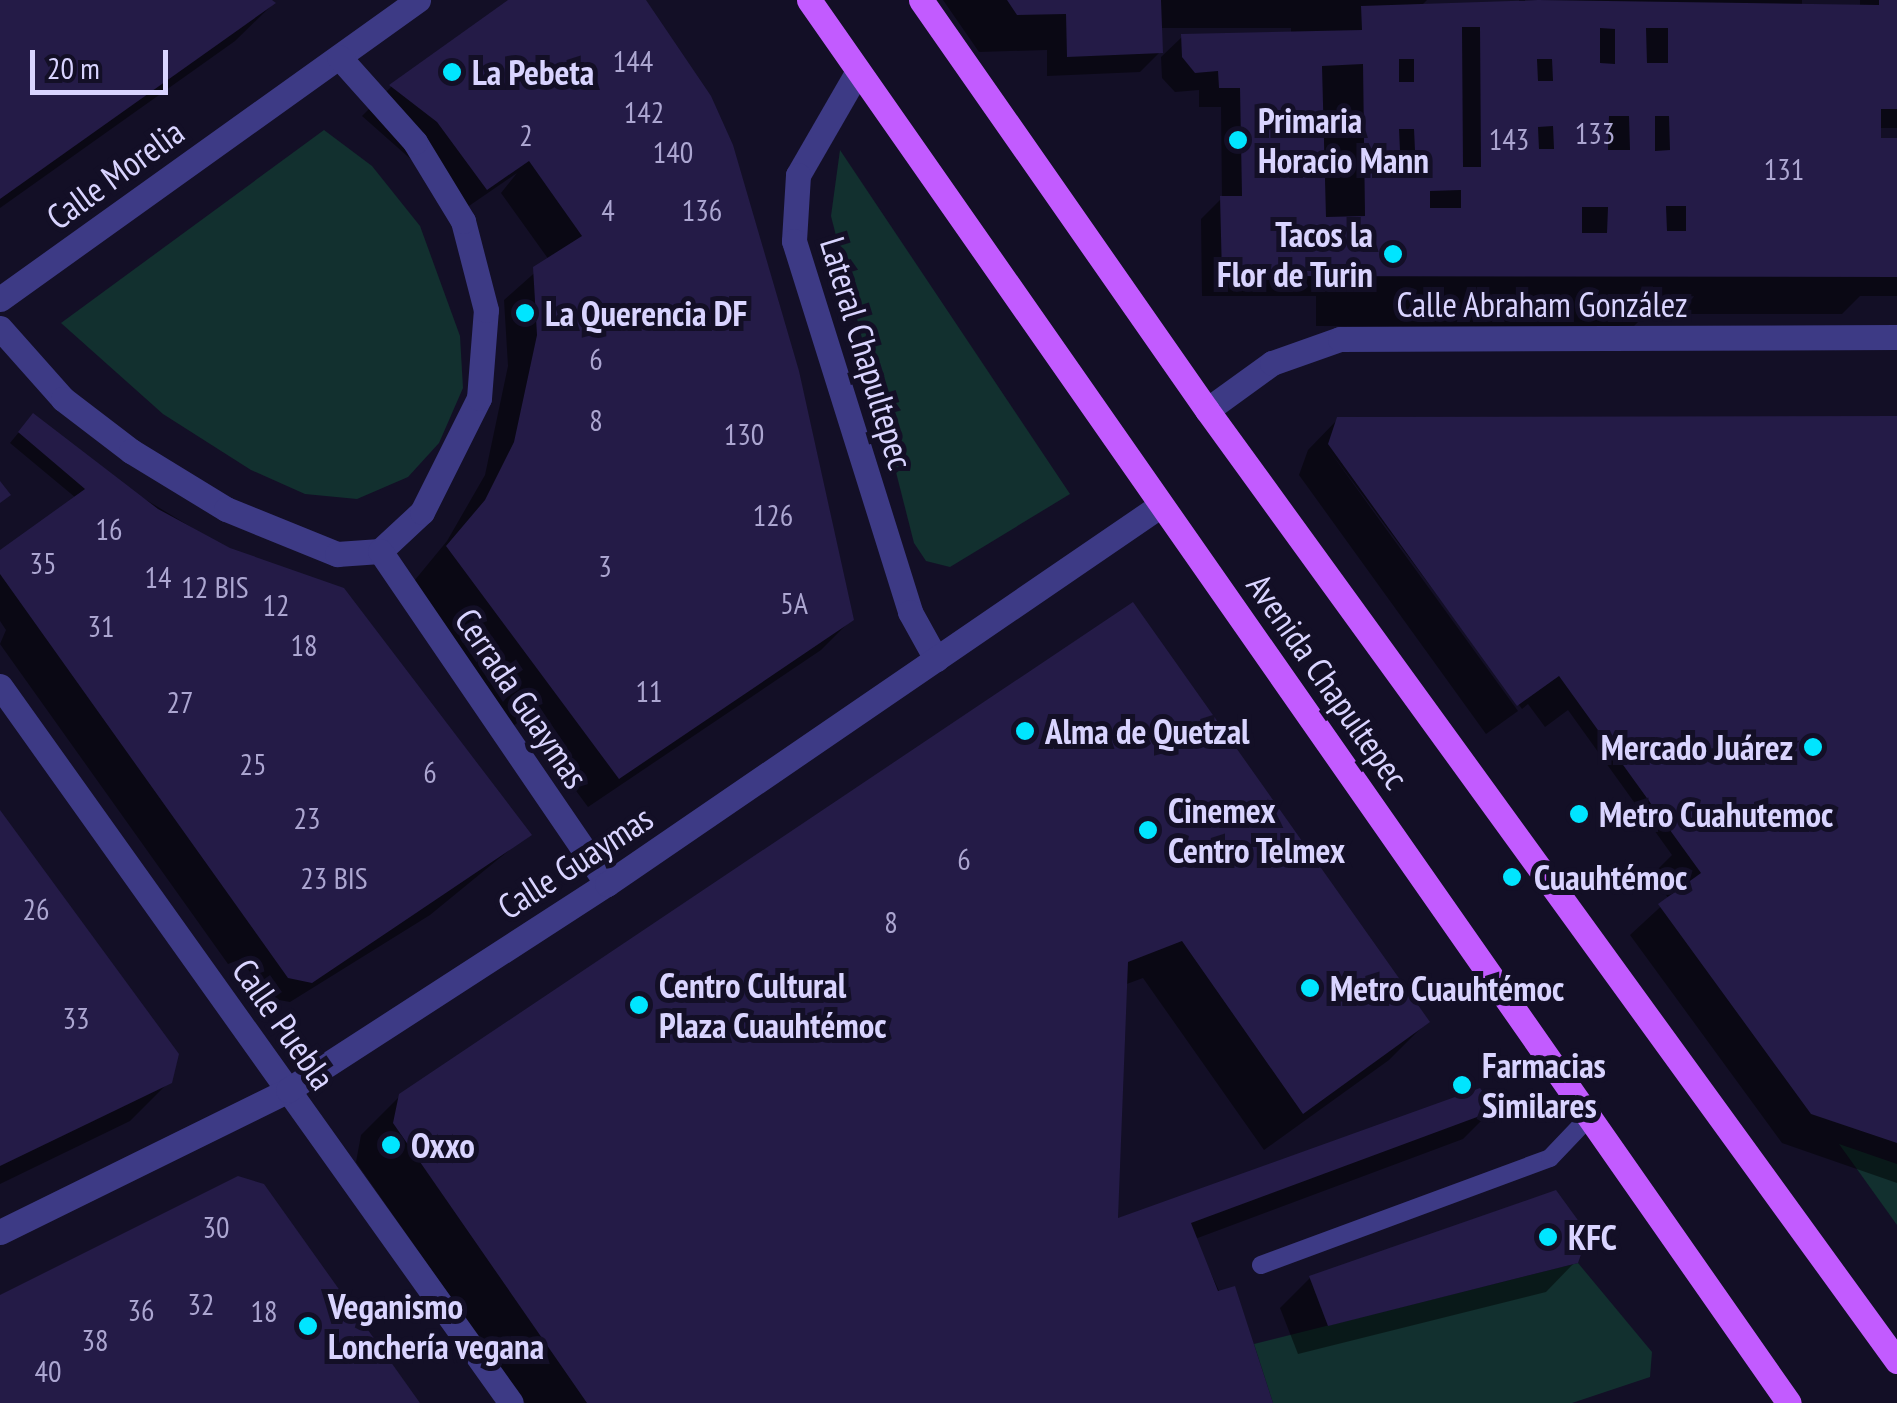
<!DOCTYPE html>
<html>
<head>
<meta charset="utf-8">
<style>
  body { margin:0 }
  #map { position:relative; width:1897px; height:1403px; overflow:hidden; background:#130f26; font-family:"PT Sans Narrow",sans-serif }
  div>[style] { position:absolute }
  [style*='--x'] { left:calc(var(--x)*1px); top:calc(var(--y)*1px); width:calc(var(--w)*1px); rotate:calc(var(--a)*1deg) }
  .green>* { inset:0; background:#12302f }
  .shadow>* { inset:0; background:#0007 }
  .building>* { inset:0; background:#241b47 }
  .lane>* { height:18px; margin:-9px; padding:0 9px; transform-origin:9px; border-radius:9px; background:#3d3a85 }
  .street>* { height:25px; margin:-12.5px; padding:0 12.5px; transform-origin:12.5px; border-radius:12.5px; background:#3d3a85 }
  .primary>* { height:25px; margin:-12.5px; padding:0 12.5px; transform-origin:12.5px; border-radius:12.5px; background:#c25bff }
  .dots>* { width:28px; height:28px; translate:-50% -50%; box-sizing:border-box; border:5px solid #130f26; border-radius:50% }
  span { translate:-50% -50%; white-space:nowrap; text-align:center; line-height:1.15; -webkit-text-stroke:10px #130f26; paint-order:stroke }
  .number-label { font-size:30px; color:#aca6d1 }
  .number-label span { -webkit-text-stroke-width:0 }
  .poi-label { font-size:35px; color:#d9d4ff; font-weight:700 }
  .left { translate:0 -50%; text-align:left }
  .right { translate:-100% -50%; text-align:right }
  .street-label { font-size:35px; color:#d9d4ff }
  .scale { position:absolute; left:30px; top:50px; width:138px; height:45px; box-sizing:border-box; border:5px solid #d9d4ff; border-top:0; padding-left:12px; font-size:30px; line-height:35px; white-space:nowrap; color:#d9d4ff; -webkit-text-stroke:8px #130f26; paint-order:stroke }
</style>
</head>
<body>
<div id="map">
  <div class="green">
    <div style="clip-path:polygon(324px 130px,372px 166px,420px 226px,460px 336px,463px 388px,439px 443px,408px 477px,357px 499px,305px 494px,251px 470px,163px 414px,61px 323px)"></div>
    <div style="clip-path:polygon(840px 150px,1070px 494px,950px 567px,926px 561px,914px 543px,831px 216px)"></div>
    <div style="clip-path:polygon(1839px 1144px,1897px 1164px,1897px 1225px)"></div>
    <div style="clip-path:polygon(1578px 1263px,1652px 1352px,1650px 1377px,1572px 1403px,1273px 1403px,1254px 1344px)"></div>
  </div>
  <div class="shadow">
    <div style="clip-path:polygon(0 0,268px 0,273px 4px,235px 41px,0 208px)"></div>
    <div style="clip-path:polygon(512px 0,643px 0,851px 620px,821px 650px,588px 807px,523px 719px,513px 726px,410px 586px,447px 541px,485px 475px,508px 366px,504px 300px,549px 260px,501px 193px,517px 173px,466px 208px,362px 116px,391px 87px)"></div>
    <div style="clip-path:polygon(943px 0,1427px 0,1420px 7px,1519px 5px,1519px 0,1802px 0,1802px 7px,1860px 8px,1860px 0,1897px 0,1897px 128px,1878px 128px,1879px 145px,1897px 141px,1897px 296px,1860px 296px,1842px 314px,1646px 314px,1633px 327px,1316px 326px,1316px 296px,1202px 296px,1201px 219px,1222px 198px,1221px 107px,1199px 107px,1199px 90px,1175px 92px,1162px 78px,1161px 57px,1182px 37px,1291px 34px,1291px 28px,1159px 28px,1160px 52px,1140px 72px,1047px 76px,1047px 50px,979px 52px)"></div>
    <div style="clip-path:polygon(1897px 418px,1897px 1183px,1782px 1143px,1630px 935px,1669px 899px,1652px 875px,1672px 855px,1568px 710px,1545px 727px,1528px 704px,1522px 709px,1326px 446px,1518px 711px,1486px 734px,1299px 475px,1308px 450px,1338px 419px)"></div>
    <div style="clip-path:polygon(24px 426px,229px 550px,529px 834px,430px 915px,290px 1002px,268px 998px,241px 959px,228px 964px,0 644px,6px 630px,0 621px,0 554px,76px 498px,10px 443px)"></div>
    <div style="clip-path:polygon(960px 723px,1427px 1022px,1389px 1060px,1264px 1150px,1143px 978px,1124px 985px,1116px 1221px,1493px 1109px,1463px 1139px,1195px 1239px,1271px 1403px,525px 1403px,356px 1162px,361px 1135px,400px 1096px)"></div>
    <div style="clip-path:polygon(0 814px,169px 1082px,130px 1121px,0 1184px)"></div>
    <div style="clip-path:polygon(1576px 1261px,1546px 1292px,1298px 1354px,1280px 1308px,1310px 1278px)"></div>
  </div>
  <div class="building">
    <div style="clip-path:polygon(0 0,272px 0,276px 3px,0 199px)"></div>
    <div style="clip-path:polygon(508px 0,646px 0,711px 96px,733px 145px,799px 371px,854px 620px,619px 779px,446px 546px,485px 500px,514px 442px,537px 335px,533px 267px,582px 236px,529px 161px,487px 190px,437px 122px,389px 85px)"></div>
    <div style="clip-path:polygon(1007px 0,1161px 0,1163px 53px,1067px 57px,1066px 14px,1017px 15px)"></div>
    <div style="clip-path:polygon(evenodd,1538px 0,1879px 5px,1879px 0,1897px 0,1897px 109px,1881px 109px,1881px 138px,1897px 138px,1897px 277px,1222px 276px,1220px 196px,1242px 196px,1240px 88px,1219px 88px,1218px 71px,1195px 73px,1182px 57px,1181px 34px,1362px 30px,1361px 6px,1538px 0,1462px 27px,1480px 27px,1481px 167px,1463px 167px,1462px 27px,1538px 0,1600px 28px,1615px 29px,1615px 64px,1600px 63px,1600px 28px,1538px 0,1646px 28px,1668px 28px,1668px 63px,1647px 63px,1646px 28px,1538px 0,1399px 59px,1414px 59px,1414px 82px,1399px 82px,1399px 59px,1538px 0,1537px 59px,1552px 59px,1553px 81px,1538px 81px,1537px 59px,1538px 0,1363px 64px,1365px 216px,1326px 217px,1322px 66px,1363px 64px,1538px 0,1609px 116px,1629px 116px,1630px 150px,1608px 150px,1609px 116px,1538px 0,1655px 116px,1669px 116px,1670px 150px,1655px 151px,1655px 116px,1538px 0,1553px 126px,1554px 149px,1539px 149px,1538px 127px,1553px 126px,1538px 0,1399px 129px,1414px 129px,1415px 151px,1400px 151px,1399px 129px,1538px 0,1461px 190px,1461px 208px,1430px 208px,1430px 191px,1461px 190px,1538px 0,1666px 206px,1686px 206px,1686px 231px,1667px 231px,1666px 206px,1538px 0,1582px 207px,1608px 207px,1607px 233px,1582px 233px,1582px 207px)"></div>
    <div style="clip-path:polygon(33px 413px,158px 509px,230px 548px,344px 588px,532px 835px,312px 983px,288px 978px,0 574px,0 550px,85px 489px,18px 432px)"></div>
    <div style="clip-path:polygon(1897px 416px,1897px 1143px,1811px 1114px,1658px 904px,1701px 873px,1680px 844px,1559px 676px,1517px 706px,1328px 444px,1337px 417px)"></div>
    <div style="clip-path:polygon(0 481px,11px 495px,0 503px)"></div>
    <div style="clip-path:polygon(1133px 602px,1430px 1022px,1303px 1114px,1182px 941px,1128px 962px,1118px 1218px,1480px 1088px,1496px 1110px,1191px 1223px,1218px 1291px,1235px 1286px,1273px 1403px,587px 1403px,393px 1123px,399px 1094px)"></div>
    <div style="clip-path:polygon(0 810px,179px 1054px,172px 1083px,0 1166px)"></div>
    <div style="clip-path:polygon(238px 1176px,264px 1184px,420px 1403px,0 1403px,0 1295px)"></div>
    <div style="clip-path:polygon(1556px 1190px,1588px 1234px,1578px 1263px,1328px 1326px,1309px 1276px)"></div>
  </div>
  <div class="lane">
    <div style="--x:1261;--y:1265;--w:308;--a:-20.3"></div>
    <div style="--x:1550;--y:1158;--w:57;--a:-46.4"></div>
  </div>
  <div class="street">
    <div style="--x:858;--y:71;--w:120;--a:120"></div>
    <div style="--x:798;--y:175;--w:66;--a:93.5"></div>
    <div style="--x:794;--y:241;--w:389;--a:72.6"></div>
    <div style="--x:910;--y:612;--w:54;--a:61"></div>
    <div style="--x:0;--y:299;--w:514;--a:-35.58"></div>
    <div style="--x:0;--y:328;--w:95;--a:48.4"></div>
    <div style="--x:63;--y:399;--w:86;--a:37.4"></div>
    <div style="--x:131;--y:451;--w:111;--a:31.4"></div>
    <div style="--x:226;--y:509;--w:120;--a:22.1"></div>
    <div style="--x:337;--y:554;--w:43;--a:-4"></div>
    <div style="--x:380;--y:551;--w:57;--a:-42.9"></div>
    <div style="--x:422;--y:512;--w:127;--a:-63.4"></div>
    <div style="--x:479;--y:398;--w:88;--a:-85.5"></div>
    <div style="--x:486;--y:310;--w:92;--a:-104.5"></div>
    <div style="--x:463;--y:221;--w:92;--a:-121.3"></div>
    <div style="--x:415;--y:142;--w:114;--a:-131.8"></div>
    <div style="--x:1207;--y:410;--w:80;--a:-35.9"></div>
    <div style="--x:1272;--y:363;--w:72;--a:-19.4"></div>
    <div style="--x:1340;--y:339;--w:557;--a:-0.21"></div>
    <div style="--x:380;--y:551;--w:403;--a:55.7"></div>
    <div style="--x:0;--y:686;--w:880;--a:54.52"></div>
    <div style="--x:0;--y:1232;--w:321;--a:-26.2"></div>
    <div style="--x:288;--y:1090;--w:380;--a:-32.9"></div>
    <div style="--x:607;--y:884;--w:671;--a:-34.38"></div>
  </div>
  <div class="primary">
    <div style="--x:809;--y:0;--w:1711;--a:55.07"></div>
    <div style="--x:921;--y:0;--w:500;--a:55.1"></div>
    <div style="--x:1207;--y:410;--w:1175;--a:54.04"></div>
  </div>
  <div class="dots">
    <div style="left:452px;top:72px;background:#00e5ff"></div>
    <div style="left:1238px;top:140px;background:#00e5ff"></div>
    <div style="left:1393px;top:254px;background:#00e5ff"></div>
    <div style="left:525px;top:313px;background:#00e5ff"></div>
    <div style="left:1025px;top:731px;background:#00e5ff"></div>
    <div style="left:1813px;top:747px;background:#00e5ff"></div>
    <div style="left:1579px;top:814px;background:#00e5ff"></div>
    <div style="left:1148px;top:830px;background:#00e5ff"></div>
    <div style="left:1512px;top:877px;background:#00e5ff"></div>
    <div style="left:1310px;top:988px;background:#00e5ff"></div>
    <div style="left:639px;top:1005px;background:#00e5ff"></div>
    <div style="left:1462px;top:1085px;background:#00e5ff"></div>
    <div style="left:391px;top:1145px;background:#00e5ff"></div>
    <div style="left:1548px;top:1237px;background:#00e5ff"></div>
    <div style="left:308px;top:1326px;background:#00e5ff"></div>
  </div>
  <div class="number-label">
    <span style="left:633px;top:61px">144</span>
    <span style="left:644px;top:112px">142</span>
    <span style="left:1595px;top:133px">133</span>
    <span style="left:526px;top:135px">2</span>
    <span style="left:1509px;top:139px">143</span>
    <span style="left:673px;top:152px">140</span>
    <span style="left:1784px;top:169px">131</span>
    <span style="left:608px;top:210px">4</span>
    <span style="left:702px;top:210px">136</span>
    <span style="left:596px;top:359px">6</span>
    <span style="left:596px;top:420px">8</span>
    <span style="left:744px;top:434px">130</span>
    <span style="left:773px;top:515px">126</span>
    <span style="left:109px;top:529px">16</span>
    <span style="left:43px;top:563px">35</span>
    <span style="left:605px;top:566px">3</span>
    <span style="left:158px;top:577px">14</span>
    <span style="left:215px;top:587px">12 BIS</span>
    <span style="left:794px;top:603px">5A</span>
    <span style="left:276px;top:605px">12</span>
    <span style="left:101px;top:626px">31</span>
    <span style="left:304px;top:645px">18</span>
    <span style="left:649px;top:691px">11</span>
    <span style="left:180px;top:702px">27</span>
    <span style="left:253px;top:764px">25</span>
    <span style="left:430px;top:772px">6</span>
    <span style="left:307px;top:818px">23</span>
    <span style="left:964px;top:859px">6</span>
    <span style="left:334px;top:878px">23 BIS</span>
    <span style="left:36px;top:909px">26</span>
    <span style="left:891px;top:922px">8</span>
    <span style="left:76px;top:1018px">33</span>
    <span style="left:216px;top:1227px">30</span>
    <span style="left:201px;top:1304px">32</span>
    <span style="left:141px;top:1310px">36</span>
    <span style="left:264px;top:1311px">18</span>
    <span style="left:95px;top:1340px">38</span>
    <span style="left:48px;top:1371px">40</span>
  </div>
  <div class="poi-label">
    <span class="left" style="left:472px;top:72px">La Pebeta</span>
    <span class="left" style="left:1258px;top:140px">Primaria<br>Horacio Mann</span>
    <span class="right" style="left:1373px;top:254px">Tacos la<br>Flor de Turin</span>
    <span class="left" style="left:545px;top:313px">La Querencia DF</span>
    <span class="left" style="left:1045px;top:731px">Alma de Quetzal</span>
    <span class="right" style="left:1793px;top:747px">Mercado Juárez</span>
    <span class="left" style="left:1168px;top:830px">Cinemex<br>Centro Telmex</span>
    <span class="left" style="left:1599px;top:814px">Metro Cuahutemoc</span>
    <span class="left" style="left:1534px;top:877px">Cuauhtémoc</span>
    <span class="left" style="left:659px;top:1005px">Centro Cultural<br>Plaza Cuauhtémoc</span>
    <span class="left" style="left:1330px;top:988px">Metro Cuauhtémoc</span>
    <span class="left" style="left:1482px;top:1085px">Farmacias<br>Similares</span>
    <span class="left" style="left:411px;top:1145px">Oxxo</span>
    <span class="left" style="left:1568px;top:1237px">KFC</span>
    <span class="left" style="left:328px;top:1326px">Veganismo<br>Lonchería vegana</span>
  </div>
  <div class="street-label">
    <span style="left:115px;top:174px;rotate:-36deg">Calle Morelia</span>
    <span style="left:1542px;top:304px">Calle Abraham González</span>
    <span style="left:867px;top:353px;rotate:73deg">Lateral Chapultepec</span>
    <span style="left:1328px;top:681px;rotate:55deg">Avenida Chapultepec</span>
    <span style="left:522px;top:698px;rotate:56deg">Cerrada Guaymas</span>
    <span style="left:575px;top:862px;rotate:-33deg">Calle Guaymas</span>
    <span style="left:284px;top:1024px;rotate:55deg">Calle Puebla</span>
  </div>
  <div class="scale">20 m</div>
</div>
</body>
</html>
